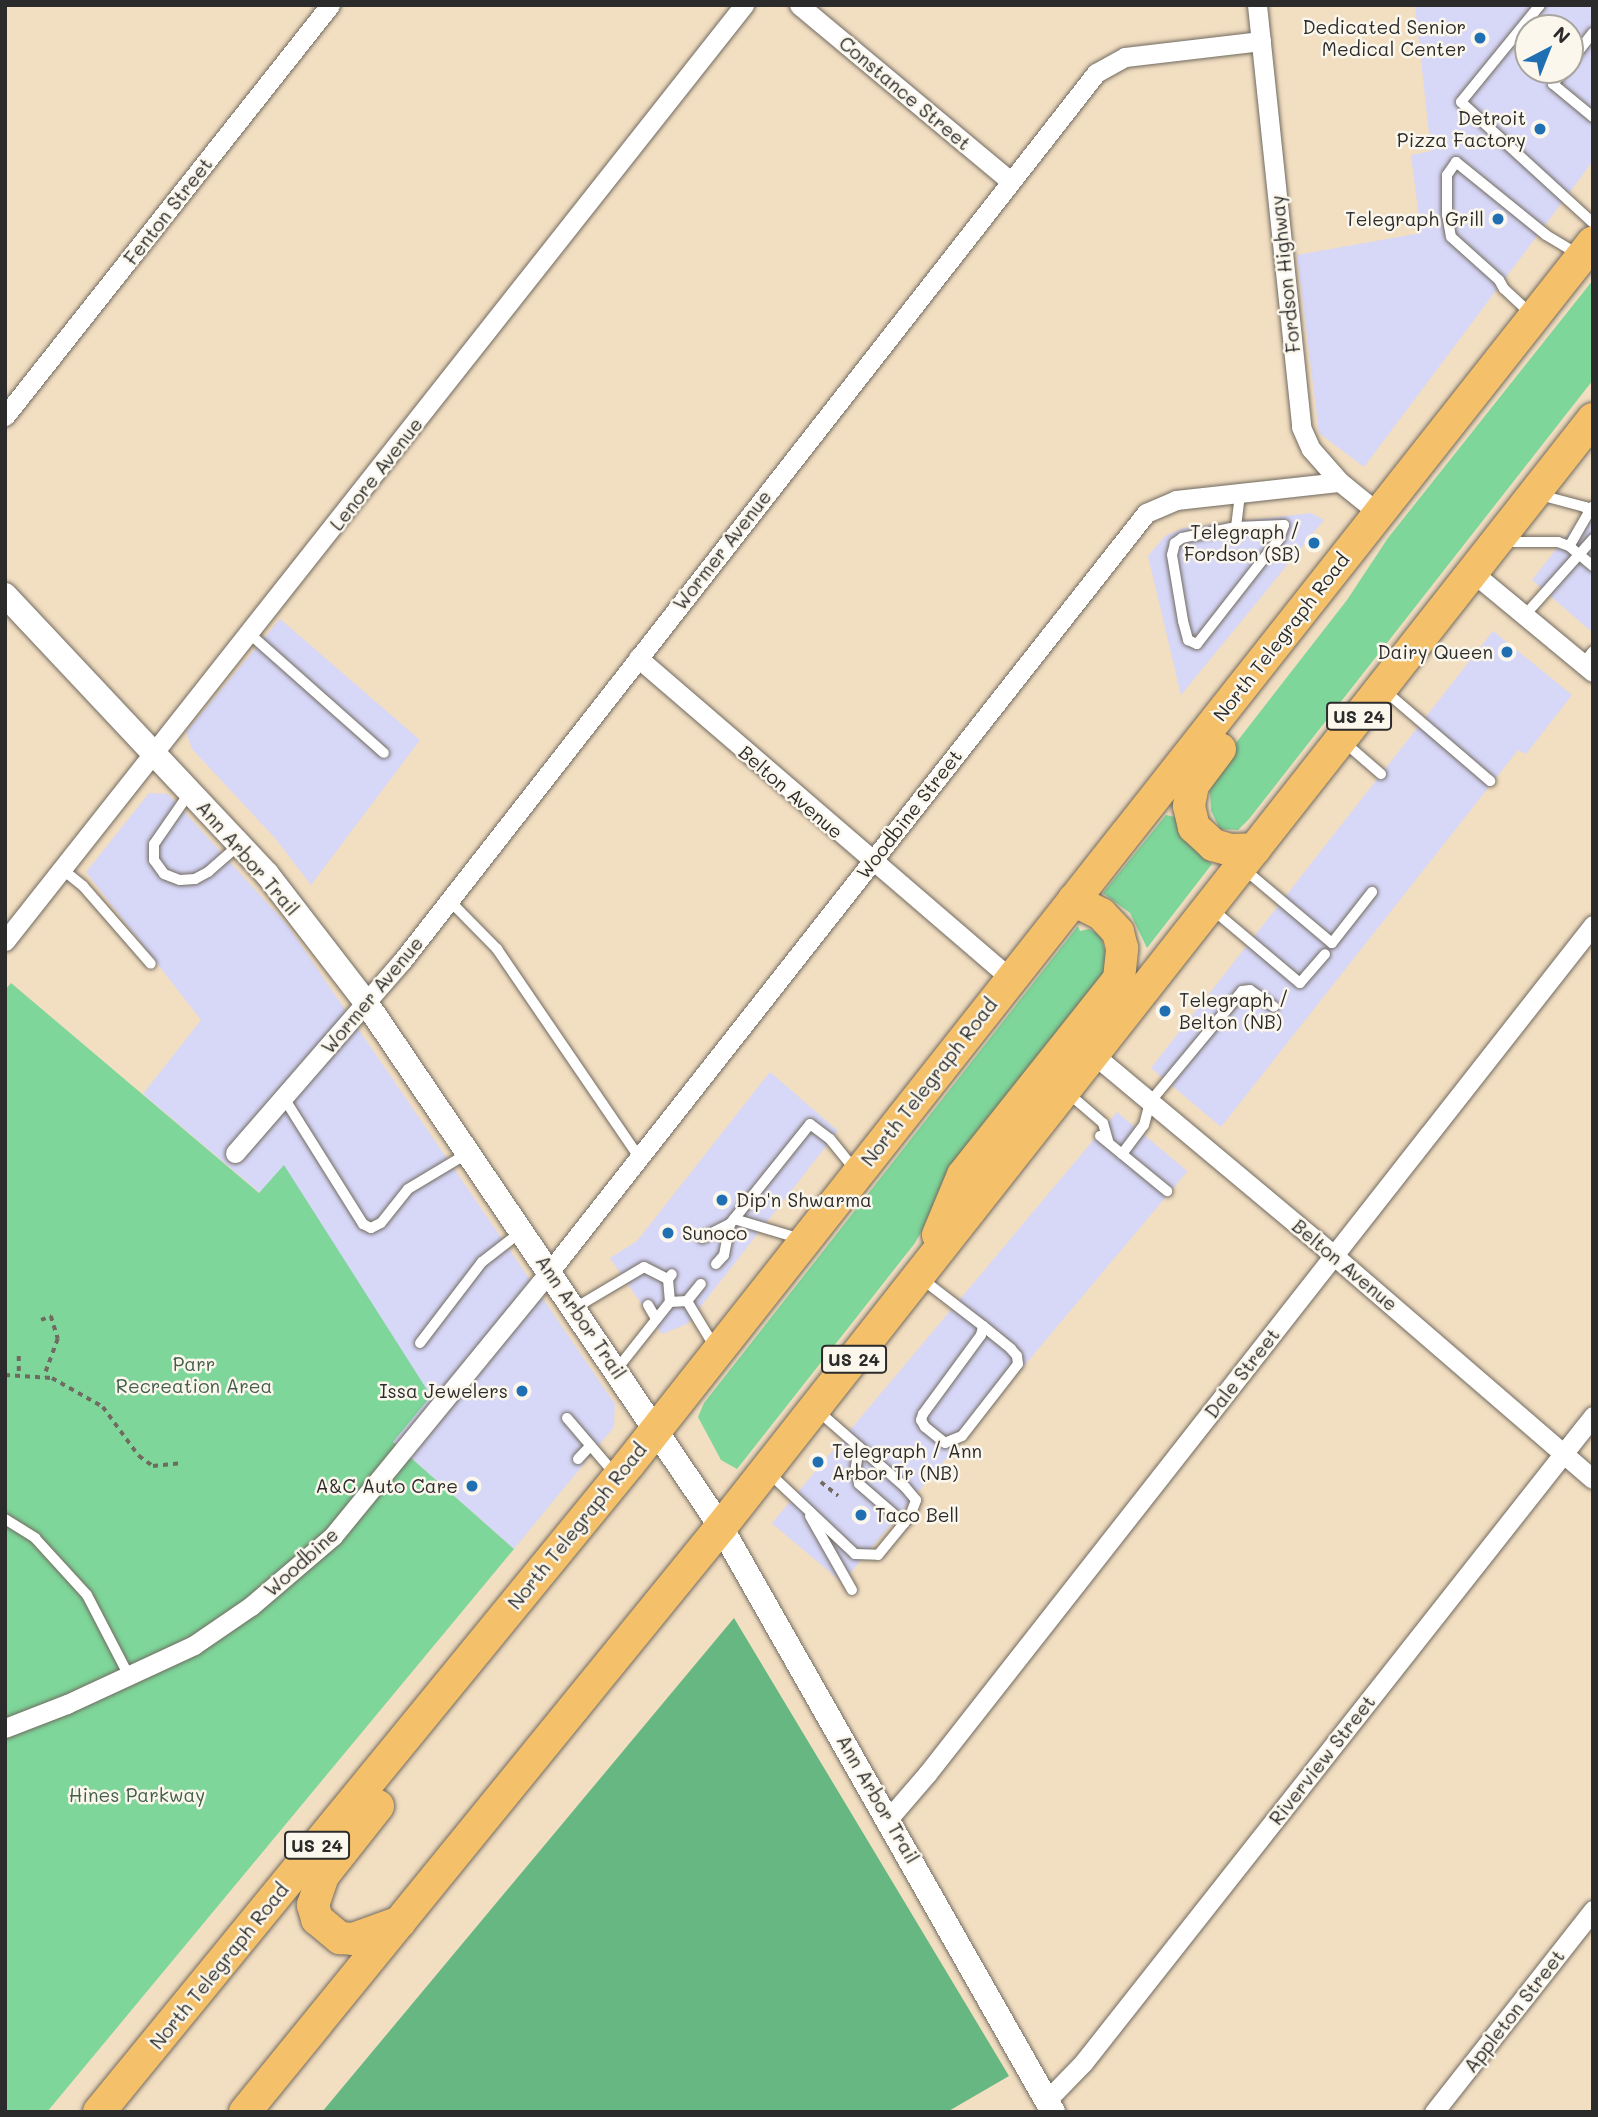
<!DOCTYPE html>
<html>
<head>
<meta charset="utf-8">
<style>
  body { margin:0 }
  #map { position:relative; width:1598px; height:2117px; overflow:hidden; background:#f2dec1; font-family:Mali,sans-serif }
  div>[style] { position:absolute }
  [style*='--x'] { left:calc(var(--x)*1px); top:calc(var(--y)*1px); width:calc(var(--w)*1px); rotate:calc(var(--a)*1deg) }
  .built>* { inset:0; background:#d7d7f8; transform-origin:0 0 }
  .green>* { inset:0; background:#7ed69a }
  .forest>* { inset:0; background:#66b782 }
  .path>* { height:3.5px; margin-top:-1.75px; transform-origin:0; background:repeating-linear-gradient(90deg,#716a60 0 5px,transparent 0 10px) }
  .roads { filter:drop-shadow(0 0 2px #716a60) drop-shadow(0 0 2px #716a60) }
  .service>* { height:10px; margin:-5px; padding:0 5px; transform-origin:5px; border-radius:5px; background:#fff }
  .minor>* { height:19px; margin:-9.5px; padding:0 9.5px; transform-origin:9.5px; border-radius:9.5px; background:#fff }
  .tertiary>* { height:24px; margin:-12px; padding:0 12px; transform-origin:12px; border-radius:12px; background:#fff }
  .primary>* { height:32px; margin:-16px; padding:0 16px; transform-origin:16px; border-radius:16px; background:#f4c16a }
  .dots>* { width:19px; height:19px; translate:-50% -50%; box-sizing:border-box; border:4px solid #fbf7ec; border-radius:50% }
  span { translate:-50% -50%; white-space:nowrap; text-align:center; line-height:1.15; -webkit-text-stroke:5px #fbf7ec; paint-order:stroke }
  .shield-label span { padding:2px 5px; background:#fbf7ec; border:2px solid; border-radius:5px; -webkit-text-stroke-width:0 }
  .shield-label { font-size:18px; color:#2b2b2b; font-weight:700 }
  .poi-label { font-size:19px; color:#2b2b2b }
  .right { translate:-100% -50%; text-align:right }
  .left { translate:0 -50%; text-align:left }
  .street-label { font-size:19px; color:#2b2b2b }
  .park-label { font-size:19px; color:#445e4c }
  .frame { position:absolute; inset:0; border:7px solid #2b2b2b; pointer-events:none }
  .north { position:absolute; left:1514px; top:14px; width:70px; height:70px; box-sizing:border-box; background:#fbf7ec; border:2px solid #a8a59f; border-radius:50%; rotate:42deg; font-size:19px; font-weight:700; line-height:28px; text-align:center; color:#2b2b2b }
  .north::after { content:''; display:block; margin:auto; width:24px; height:32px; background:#1f6fb2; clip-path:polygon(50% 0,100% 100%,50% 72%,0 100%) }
</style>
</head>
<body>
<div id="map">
  <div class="built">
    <div style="clip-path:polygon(evenodd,1415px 5px,1593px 5px,1593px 161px,1364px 467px,1319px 433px,1297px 255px,1421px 233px,1411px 155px,1431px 151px,1415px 5px,1528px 28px,1570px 28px,1570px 70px,1528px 70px,1528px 28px)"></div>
    <div style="clip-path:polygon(1593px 502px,1593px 633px,1532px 580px)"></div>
    <div style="clip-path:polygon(1311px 513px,1324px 520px,1181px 695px,1148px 556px,1165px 536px,1183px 528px)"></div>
    <div style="clip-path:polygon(280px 619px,420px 740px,311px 885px,275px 838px,192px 749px,186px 732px)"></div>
    <div style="clip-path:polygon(1493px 631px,1572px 695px,1526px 754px,1518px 750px,1221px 1127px,1151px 1068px)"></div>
    <div style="clip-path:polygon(149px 793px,168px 794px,288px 926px,615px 1404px,614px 1427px,514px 1549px,393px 1442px,284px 1165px,260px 1193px,143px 1094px,201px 1020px,86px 872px)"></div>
    <div style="clip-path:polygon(770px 1072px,838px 1131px,687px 1324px,662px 1334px,610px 1258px,637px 1241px)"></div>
    <div style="left:1117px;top:1112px;width:92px;height:537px;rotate:40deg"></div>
  </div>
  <div class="green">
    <div style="clip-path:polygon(1593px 280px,1593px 380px,1249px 819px,1238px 830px,1220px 829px,1211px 811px,1210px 791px,1218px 766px,1347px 600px,1388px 538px)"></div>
    <div style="clip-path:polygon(1166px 815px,1175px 817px,1184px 839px,1212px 864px,1147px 948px,1130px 913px,1103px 893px)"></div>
    <div style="clip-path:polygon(1078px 926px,1080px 931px,1089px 929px,1100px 935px,1110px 966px,950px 1180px,915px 1243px,737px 1469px,721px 1460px,698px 1417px,704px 1403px)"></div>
    <div style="clip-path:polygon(11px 983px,259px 1193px,284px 1165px,431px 1396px,393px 1442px,514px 1549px,47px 2112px,5px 2112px,5px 990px)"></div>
  </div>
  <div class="forest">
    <div style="clip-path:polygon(734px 1618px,1009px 2076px,947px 2112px,322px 2112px)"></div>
  </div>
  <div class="path">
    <div style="--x:41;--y:1320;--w:11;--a:-22"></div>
    <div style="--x:51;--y:1316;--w:24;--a:73"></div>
    <div style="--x:58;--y:1339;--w:40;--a:110.2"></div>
    <div style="--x:19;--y:1356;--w:19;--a:90"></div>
    <div style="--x:5;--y:1375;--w:47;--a:3.7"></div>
    <div style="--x:52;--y:1378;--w:59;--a:29.6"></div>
    <div style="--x:103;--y:1407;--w:61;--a:53.7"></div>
    <div style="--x:139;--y:1456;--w:17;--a:36"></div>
    <div style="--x:153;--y:1466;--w:27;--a:-6"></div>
    <div style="--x:821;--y:1482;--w:22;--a:39"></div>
  </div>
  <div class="roads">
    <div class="service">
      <div style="--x:1540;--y:5;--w:125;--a:129.2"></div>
      <div style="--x:1461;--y:102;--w:179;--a:42.5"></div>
      <div style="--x:1570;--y:62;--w:37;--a:-52"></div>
      <div style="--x:1564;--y:70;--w:18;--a:128"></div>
      <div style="--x:1553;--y:84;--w:52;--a:39.5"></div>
      <div style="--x:1530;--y:313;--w:35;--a:-137"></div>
      <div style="--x:1504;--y:289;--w:10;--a:-119"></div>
      <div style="--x:1499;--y:280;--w:64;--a:-138.1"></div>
      <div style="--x:1451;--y:237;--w:22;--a:-100"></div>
      <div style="--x:1447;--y:215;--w:40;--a:-90"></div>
      <div style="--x:1447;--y:175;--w:16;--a:-55"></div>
      <div style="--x:1456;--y:162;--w:116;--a:39"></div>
      <div style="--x:1546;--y:235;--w:37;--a:31"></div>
      <div style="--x:1540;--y:495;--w:47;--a:14.9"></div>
      <div style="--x:1585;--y:507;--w:6;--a:51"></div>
      <div style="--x:1589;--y:512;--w:6;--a:-59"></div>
      <div style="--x:1589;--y:512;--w:39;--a:120"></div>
      <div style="--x:1569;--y:546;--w:31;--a:40"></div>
      <div style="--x:1236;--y:527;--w:55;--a:168.5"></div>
      <div style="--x:1182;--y:538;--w:9;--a:144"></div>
      <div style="--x:1175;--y:543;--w:12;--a:104"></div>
      <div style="--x:1172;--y:555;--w:67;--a:80.5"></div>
      <div style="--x:1183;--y:621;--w:20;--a:75"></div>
      <div style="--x:1188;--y:640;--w:10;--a:24"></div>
      <div style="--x:1197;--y:644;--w:133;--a:-52"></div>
      <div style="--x:1279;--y:539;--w:15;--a:-70"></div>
      <div style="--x:1284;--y:525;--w:48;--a:177.6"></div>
      <div style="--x:1236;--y:527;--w:34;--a:-83"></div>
      <div style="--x:1504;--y:542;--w:54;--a:0"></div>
      <div style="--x:1558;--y:542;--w:12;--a:20"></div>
      <div style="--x:1525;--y:615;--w:102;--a:-48.2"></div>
      <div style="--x:250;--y:634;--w:179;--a:41.6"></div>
      <div style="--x:1583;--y:664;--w:16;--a:-52"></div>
      <div style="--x:1384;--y:690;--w:140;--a:40.6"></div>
      <div style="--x:1344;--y:742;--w:49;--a:40.9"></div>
      <div style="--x:190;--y:792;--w:63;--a:124.7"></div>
      <div style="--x:154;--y:844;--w:16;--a:90"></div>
      <div style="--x:154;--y:860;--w:17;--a:54"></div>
      <div style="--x:164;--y:874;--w:17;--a:21"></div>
      <div style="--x:180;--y:880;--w:15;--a:-4"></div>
      <div style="--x:195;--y:879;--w:15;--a:-28"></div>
      <div style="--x:208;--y:872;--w:41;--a:-41.1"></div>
      <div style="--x:62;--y:869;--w:27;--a:39"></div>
      <div style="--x:83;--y:886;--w:103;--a:48.9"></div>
      <div style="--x:1244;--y:869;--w:115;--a:40.1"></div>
      <div style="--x:1332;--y:943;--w:65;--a:-51.9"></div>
      <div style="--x:449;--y:900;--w:69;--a:45.6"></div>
      <div style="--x:497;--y:949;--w:252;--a:55.7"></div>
      <div style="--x:1212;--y:909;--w:115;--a:40.1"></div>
      <div style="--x:1300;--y:983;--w:38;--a:-49"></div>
      <div style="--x:1068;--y:1093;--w:46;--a:40.6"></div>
      <div style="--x:1103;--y:1123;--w:19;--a:74"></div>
      <div style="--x:284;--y:1098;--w:149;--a:57.9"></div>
      <div style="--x:363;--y:1224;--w:9;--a:27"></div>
      <div style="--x:371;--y:1228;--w:11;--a:-27"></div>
      <div style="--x:381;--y:1223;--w:43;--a:-51.5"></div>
      <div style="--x:408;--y:1189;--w:70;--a:-31"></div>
      <div style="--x:1100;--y:1136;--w:87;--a:39.4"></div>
      <div style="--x:1122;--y:1154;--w:36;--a:-53"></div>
      <div style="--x:1144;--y:1125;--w:24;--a:-75"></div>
      <div style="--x:1150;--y:1102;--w:144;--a:-50.3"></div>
      <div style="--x:1242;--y:991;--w:8;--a:-7"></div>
      <div style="--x:1250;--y:990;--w:29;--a:35"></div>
      <div style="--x:734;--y:1219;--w:70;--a:16.6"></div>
      <div style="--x:702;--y:1238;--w:31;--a:-27"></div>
      <div style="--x:730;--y:1224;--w:128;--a:-51.3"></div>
      <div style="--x:810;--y:1124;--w:25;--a:37"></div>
      <div style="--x:830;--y:1139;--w:41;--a:50.9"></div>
      <div style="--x:716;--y:1264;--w:12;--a:-48"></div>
      <div style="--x:724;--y:1255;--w:32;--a:-79"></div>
      <div style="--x:922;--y:1279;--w:77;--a:37.6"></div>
      <div style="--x:983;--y:1326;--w:36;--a:39"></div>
      <div style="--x:1011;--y:1349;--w:9;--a:49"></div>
      <div style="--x:1017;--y:1356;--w:8;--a:83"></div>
      <div style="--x:1018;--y:1364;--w:91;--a:127.9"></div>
      <div style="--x:962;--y:1436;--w:18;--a:158"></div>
      <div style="--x:945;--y:1443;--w:26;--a:-141"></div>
      <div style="--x:925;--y:1427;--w:8;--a:-120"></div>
      <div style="--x:921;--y:1420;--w:6;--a:-72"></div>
      <div style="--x:923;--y:1414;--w:98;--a:-53.7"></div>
      <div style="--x:981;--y:1335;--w:9;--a:-77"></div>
      <div style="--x:687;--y:1301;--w:56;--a:58.9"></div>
      <div style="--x:670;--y:1302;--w:17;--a:-3"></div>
      <div style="--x:687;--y:1301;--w:22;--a:-51"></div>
      <div style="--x:648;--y:1305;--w:16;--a:60"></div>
      <div style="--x:575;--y:1308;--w:80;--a:-30.7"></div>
      <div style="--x:644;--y:1267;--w:27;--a:27"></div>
      <div style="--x:668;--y:1279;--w:6;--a:-51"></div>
      <div style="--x:420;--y:1343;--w:102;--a:-52.6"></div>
      <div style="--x:482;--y:1262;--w:51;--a:-37.8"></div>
      <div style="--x:617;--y:1369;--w:85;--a:-51.7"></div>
      <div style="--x:670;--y:1302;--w:23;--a:-95"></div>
      <div style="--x:567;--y:1418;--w:74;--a:49.4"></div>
      <div style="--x:859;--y:1447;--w:20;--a:99"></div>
      <div style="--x:856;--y:1467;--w:17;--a:80"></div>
      <div style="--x:859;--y:1484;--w:60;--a:40.9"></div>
      <div style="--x:578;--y:1459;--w:18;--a:-47"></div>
      <div style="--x:769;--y:1473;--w:118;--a:43.3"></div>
      <div style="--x:855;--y:1554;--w:23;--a:2"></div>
      <div style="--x:878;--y:1555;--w:50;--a:-50.6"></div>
      <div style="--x:910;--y:1516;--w:17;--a:-69"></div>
      <div style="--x:916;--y:1500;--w:17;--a:-130"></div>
      <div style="--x:905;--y:1487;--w:117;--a:-138.8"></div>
      <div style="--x:810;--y:1516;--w:85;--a:60.4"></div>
      <div style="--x:5;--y:1519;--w:36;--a:32"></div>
      <div style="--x:35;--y:1538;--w:77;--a:47.6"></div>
      <div style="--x:87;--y:1595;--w:91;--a:62.6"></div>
    </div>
    <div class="minor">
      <div style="--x:799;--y:5;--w:275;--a:39.8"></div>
      <div style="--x:1257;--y:5;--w:424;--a:84"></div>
      <div style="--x:1301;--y:427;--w:24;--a:66"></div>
      <div style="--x:1311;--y:449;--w:44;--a:48.7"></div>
      <div style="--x:1340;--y:482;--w:48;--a:39"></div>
      <div style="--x:5;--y:416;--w:524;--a:-51.66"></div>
      <div style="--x:1472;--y:572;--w:157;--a:39.6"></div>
      <div style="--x:638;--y:658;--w:491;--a:40.7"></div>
      <div style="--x:5;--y:941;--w:1193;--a:-51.71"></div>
      <div style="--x:1093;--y:1054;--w:292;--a:39.9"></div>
      <div style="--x:1317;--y:1241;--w:364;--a:40.8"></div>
      <div style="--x:235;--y:1153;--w:254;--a:-49"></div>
      <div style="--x:402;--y:961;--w:1127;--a:-51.99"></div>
      <div style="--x:1096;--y:73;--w:33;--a:-29"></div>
      <div style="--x:1125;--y:57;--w:137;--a:-6.7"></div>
      <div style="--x:5;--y:1728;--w:66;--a:-21.2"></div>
      <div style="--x:67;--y:1704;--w:140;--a:-24.9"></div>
      <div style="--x:194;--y:1645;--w:69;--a:-34.4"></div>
      <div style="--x:251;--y:1606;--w:108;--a:-40.5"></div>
      <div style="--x:333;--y:1536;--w:343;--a:-50.7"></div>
      <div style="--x:550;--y:1271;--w:964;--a:-51.82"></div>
      <div style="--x:1146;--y:513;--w:33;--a:-23"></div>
      <div style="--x:1176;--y:500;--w:165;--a:-6.3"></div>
      <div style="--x:889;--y:1818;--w:58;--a:-49.2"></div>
      <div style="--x:927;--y:1774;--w:1079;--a:-51.89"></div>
      <div style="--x:1047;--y:2100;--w:52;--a:-45.8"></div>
      <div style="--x:1083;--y:2063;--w:824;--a:-51.75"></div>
      <div style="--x:1434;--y:2112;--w:257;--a:-51.8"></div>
    </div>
    <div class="tertiary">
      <div style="--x:5;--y:595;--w:383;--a:46.8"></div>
      <div style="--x:267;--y:874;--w:164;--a:52.4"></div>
      <div style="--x:367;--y:1004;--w:632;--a:55.91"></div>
      <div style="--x:721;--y:1527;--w:673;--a:60.42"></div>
    </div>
    <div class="primary">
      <div style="--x:1220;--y:749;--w:45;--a:126.9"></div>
      <div style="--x:1193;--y:785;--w:21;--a:101"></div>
      <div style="--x:1189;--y:806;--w:22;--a:77"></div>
      <div style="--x:1194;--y:827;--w:26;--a:43"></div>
      <div style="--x:1213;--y:845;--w:19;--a:16"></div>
      <div style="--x:1231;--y:850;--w:24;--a:-2"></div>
      <div style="--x:938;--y:1235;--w:65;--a:-67.4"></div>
      <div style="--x:963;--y:1175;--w:251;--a:-51.5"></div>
      <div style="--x:1119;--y:979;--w:31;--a:-84"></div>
      <div style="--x:1122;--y:948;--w:16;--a:-104"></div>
      <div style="--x:1118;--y:932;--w:25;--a:-133"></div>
      <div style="--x:1101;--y:914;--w:31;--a:-153"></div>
      <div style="--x:378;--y:1806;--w:89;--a:128.2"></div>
      <div style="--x:323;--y:1876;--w:31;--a:109"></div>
      <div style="--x:313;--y:1905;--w:15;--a:74"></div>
      <div style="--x:317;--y:1919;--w:30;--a:40"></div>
      <div style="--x:340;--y:1938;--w:13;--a:4"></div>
      <div style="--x:353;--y:1939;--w:50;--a:-19.9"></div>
      <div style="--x:99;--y:2112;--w:837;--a:-50.72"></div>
      <div style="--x:629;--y:1464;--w:1556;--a:-51.73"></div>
      <div style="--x:245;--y:2112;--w:754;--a:-50.87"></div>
      <div style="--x:721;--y:1527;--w:1410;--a:-51.8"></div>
    </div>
  </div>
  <div class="dots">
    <div style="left:1480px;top:38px;background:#1f6fb2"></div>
    <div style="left:1540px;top:129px;background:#1f6fb2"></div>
    <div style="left:1498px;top:219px;background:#1f6fb2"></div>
    <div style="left:1314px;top:543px;background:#1f6fb2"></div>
    <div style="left:1507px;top:652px;background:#1f6fb2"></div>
    <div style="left:1165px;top:1011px;background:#1f6fb2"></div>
    <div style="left:722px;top:1200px;background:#1f6fb2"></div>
    <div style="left:668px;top:1233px;background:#1f6fb2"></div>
    <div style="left:522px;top:1391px;background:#1f6fb2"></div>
    <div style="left:818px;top:1462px;background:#1f6fb2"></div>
    <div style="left:472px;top:1486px;background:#1f6fb2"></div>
    <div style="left:861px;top:1515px;background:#1f6fb2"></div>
  </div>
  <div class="shield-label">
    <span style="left:1359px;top:716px">US 24</span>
    <span style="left:854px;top:1359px">US 24</span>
    <span style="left:317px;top:1845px">US 24</span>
  </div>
  <div class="poi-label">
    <span class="right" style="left:1466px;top:38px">Dedicated Senior<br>Medical Center</span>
    <span class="right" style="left:1526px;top:129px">Detroit<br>Pizza Factory</span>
    <span class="right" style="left:1484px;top:219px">Telegraph Grill</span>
    <span class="right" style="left:1300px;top:543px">Telegraph /<br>Fordson (SB)</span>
    <span class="right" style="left:1493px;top:652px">Dairy Queen</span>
    <span class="left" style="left:1179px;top:1011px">Telegraph /<br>Belton (NB)</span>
    <span class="left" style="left:736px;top:1200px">Dip'n Shwarma</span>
    <span class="left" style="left:682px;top:1233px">Sunoco</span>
    <span class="right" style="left:508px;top:1391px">Issa Jewelers</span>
    <span class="left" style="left:832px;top:1462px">Telegraph / Ann<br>Arbor Tr (NB)</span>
    <span class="right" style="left:458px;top:1486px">A&amp;C Auto Care</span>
    <span class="left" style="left:875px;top:1515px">Taco Bell</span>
  </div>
  <div class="street-label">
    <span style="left:905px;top:93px;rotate:40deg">Constance Street</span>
    <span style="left:168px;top:211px;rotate:-52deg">Fenton Street</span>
    <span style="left:1285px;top:274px;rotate:-96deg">Fordson Highway</span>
    <span style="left:376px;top:474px;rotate:-52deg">Lenore Avenue</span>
    <span style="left:722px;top:550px;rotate:-52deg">Wormer Avenue</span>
    <span style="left:1281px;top:637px;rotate:-52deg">North Telegraph Road</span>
    <span style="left:791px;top:792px;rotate:41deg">Belton Avenue</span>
    <span style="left:909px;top:814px;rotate:-52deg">Woodbine Street</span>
    <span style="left:248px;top:858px;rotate:49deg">Ann Arbor Trail</span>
    <span style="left:372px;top:995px;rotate:-50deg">Wormer Avenue</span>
    <span style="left:929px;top:1082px;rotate:-52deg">North Telegraph Road</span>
    <span style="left:1345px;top:1265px;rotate:40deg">Belton Avenue</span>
    <span style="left:581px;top:1317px;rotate:56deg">Ann Arbor Trail</span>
    <span style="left:1242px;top:1373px;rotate:-52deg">Dale Street</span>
    <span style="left:577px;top:1526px;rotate:-51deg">North Telegraph Road</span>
    <span style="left:301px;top:1562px;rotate:-42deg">Woodbine</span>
    <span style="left:1322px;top:1760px;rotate:-52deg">Riverview Street</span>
    <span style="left:878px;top:1799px;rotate:60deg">Ann Arbor Trail</span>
    <span style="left:219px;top:1966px;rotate:-51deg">North Telegraph Road</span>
    <span style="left:1514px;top:2011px;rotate:-52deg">Appleton Street</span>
  </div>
  <div class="park-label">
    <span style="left:194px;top:1375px">Parr<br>Recreation Area</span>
    <span style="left:137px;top:1795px">Hines Parkway</span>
  </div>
  <div class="frame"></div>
  <div class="north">N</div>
</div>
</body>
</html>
